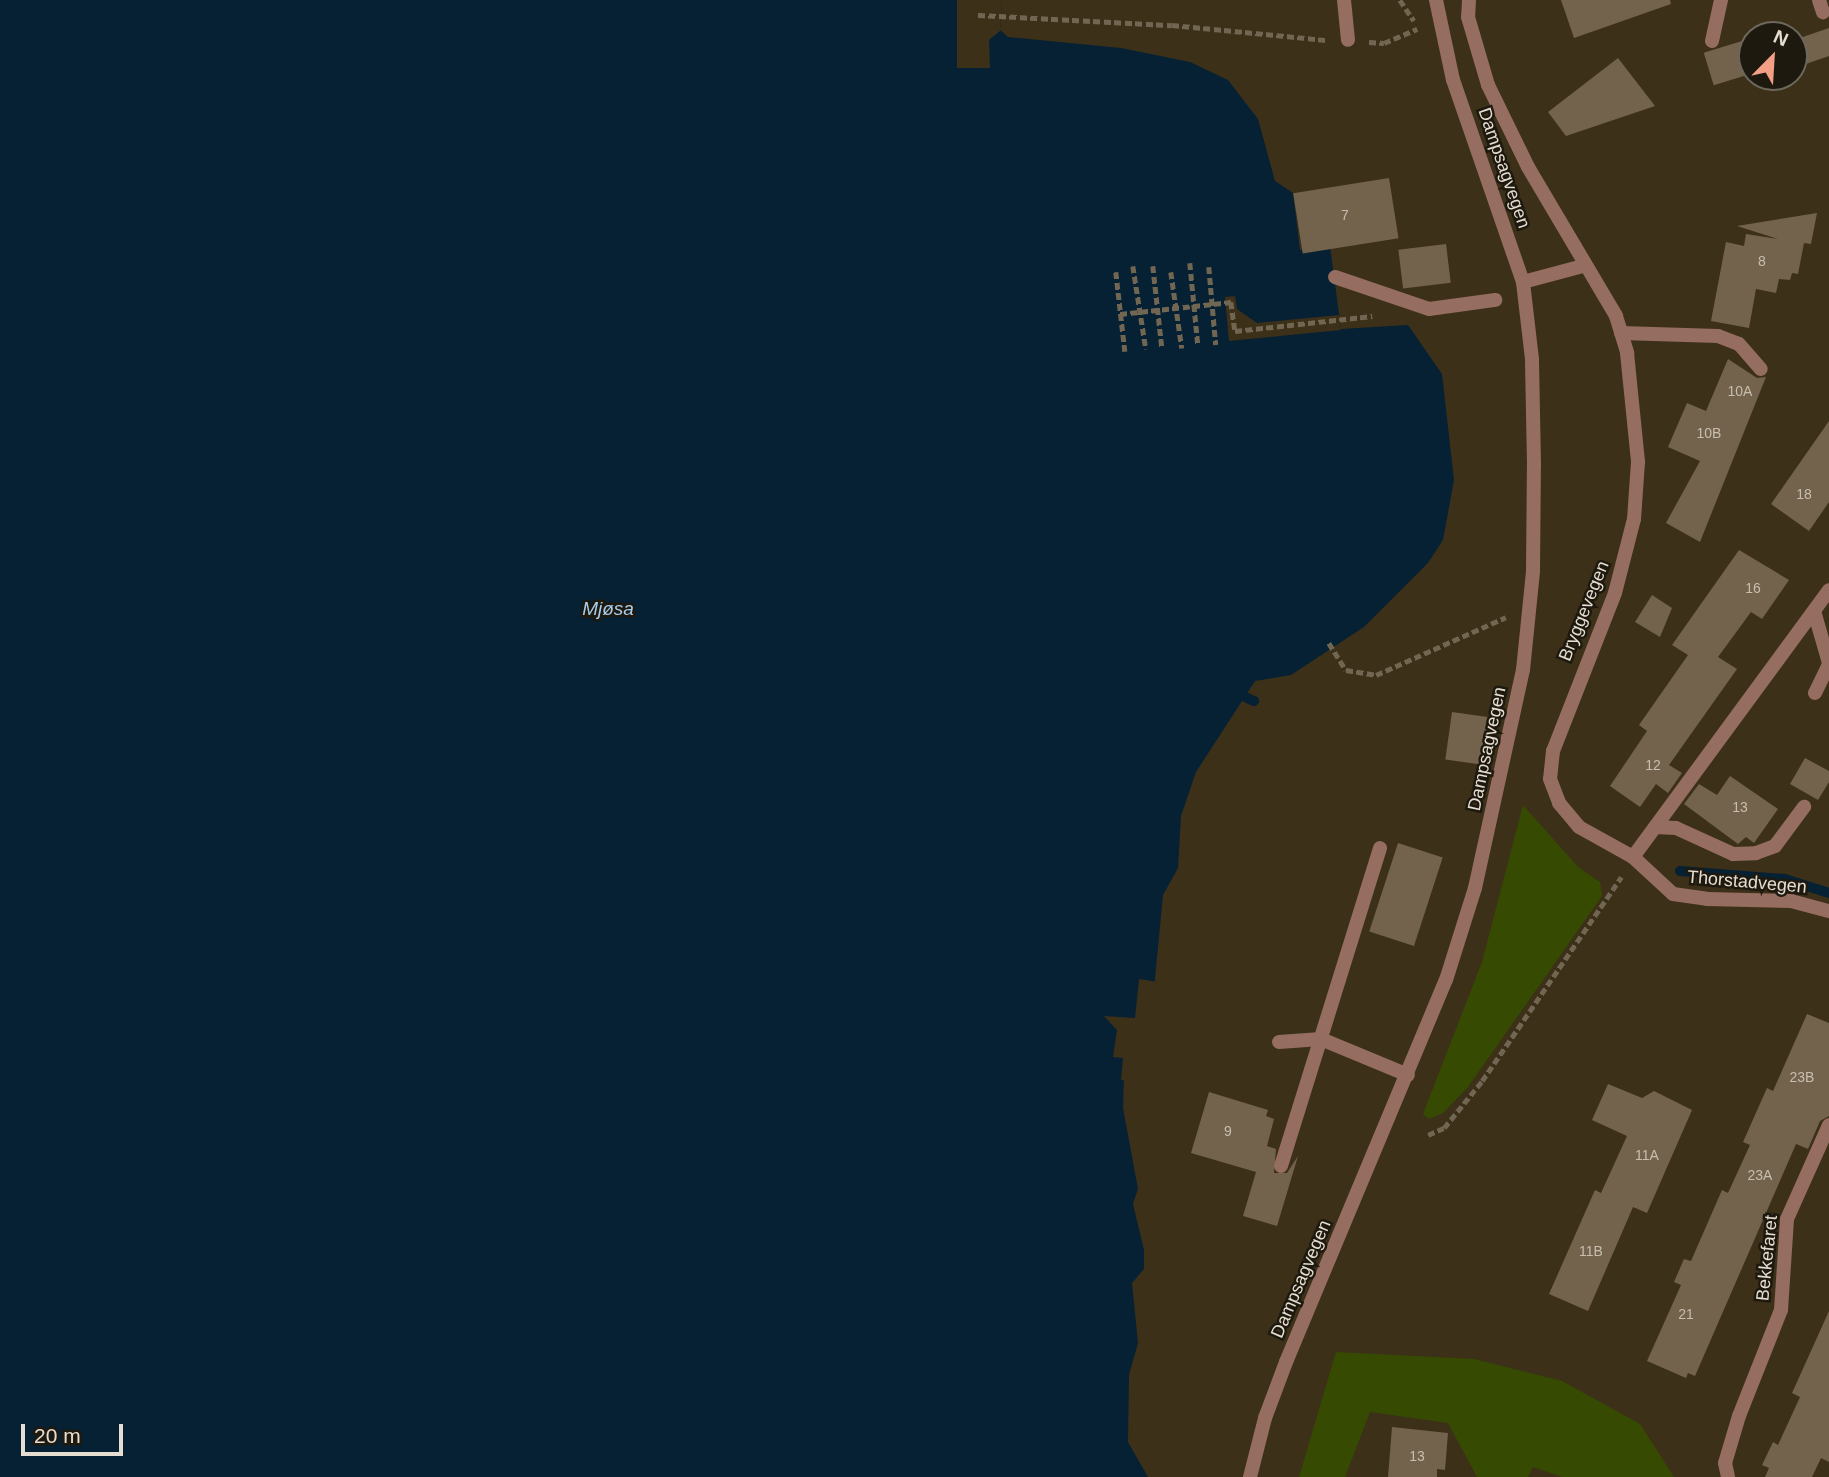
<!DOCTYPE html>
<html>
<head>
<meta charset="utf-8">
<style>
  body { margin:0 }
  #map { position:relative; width:1829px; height:1477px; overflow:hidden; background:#3c3019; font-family:Helvetica,sans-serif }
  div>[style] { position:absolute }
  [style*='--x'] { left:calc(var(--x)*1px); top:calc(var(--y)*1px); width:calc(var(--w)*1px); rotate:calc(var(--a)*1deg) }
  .green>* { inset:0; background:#364b01 }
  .water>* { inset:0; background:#062034 }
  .pier>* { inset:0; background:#3c3019 }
  .stream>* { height:10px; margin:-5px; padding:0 5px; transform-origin:5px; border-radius:5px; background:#062034 }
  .building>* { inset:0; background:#73634c; transform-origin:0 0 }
  .path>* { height:4.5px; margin-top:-2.25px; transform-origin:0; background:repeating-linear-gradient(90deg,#716652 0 7px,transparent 0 10.5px) }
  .lane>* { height:14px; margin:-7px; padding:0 7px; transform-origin:7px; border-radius:7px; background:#966d61 }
  .street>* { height:14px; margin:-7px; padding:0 7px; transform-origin:7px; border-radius:7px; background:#966d61 }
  span { translate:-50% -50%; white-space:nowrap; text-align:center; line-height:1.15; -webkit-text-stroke:5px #1e190f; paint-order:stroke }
  .number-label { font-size:14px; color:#c8beaf }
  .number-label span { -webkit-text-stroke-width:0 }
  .street-label { font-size:18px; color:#e5ddd0 }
  .water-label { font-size:19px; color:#a6cdee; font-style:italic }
  .north { position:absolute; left:1738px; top:21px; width:70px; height:70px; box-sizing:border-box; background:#1e190f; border:2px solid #6e675c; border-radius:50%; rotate:24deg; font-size:19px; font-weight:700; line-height:28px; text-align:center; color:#e5ddd0 }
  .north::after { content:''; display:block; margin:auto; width:24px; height:32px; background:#f39f86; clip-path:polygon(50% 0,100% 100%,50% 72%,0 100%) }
  .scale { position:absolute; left:21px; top:1424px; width:102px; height:32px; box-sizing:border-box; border:4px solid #e5ddd0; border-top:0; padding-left:9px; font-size:21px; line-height:24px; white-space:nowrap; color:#e5ddd0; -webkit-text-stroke:5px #1e190f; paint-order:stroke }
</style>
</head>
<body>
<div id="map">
  <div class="green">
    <div style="clip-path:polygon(1523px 805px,1578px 867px,1600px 882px,1602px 896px,1468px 1087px,1443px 1113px,1429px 1119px,1423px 1114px,1482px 962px)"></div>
    <div style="clip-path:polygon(1336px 1352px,1474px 1359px,1562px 1381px,1640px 1424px,1674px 1477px,1562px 1477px,1533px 1467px,1528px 1477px,1477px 1477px,1448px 1423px,1370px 1412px,1345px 1477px,1299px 1477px)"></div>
  </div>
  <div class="water">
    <div style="clip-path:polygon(0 0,1002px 0,1000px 30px,1008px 37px,1121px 48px,1190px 62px,1228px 80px,1258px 119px,1275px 181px,1293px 193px,1300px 250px,1330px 246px,1341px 329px,1408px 325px,1442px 374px,1454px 480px,1443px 540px,1428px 563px,1364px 627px,1291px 675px,1255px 681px,1196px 772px,1181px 816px,1178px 868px,1163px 895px,1154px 989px,1124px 1076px,1123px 1108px,1138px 1189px,1133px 1204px,1144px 1250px,1144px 1269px,1132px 1283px,1138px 1343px,1129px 1375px,1128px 1442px,1148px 1477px,0 1477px)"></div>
  </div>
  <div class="pier">
    <div style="clip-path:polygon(957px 0,1002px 0,1000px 31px,989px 40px,990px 68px,957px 68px)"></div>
    <div style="clip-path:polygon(1235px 296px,1237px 309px,1257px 323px,1339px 315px,1341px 330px,1229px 341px,1225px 297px)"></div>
    <div style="clip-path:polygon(1139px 979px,1158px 982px,1148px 1055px,1128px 1081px,1121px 1080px,1123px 1058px,1113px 1057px,1117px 1030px,1104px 1016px,1135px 1018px)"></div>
  </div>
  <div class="stream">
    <div style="--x:1245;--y:697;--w:10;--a:24"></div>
    <div style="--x:1680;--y:871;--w:105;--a:4.4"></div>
    <div style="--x:1785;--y:879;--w:46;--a:17.7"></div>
  </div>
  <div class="building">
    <div style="clip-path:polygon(1561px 0,1670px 0,1671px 4px,1574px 38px)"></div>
    <div style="clip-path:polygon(1829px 28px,1829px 56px,1794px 68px,1794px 40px)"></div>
    <div style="left:1742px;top:41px;width:34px;height:40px;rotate:73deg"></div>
    <div style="clip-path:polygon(1618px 58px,1655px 106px,1566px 136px,1548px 112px)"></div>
    <div style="left:1389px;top:178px;width:61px;height:97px;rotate:81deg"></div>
    <div style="clip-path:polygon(1817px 213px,1811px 244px,1804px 243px,1798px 274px,1792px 273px,1790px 280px,1779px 279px,1776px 293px,1756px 289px,1749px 328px,1711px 321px,1726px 242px,1744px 246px,1746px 234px,1778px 239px,1737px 226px)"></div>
    <div style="left:1446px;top:244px;width:39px;height:48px;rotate:83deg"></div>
    <div style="clip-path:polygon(1728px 359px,1757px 378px,1766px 377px,1700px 542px,1666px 523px,1700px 461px,1668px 447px,1687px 403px,1706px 411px)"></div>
    <div style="clip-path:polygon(1829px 421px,1829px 502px,1809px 531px,1771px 504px)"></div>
    <div style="clip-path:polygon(1739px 550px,1789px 580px,1762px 619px,1751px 612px,1718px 657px,1737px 669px,1669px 765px,1682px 773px,1668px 793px,1656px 784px,1640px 807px,1610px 786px,1647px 731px,1639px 725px,1688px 655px,1672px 645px)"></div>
    <div style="clip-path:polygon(1652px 595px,1672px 608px,1660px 637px,1635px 622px)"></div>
    <div style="left:1452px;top:712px;width:36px;height:48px;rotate:8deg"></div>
    <div style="clip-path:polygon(1805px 758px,1829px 771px,1829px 782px,1818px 800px,1790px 784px)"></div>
    <div style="clip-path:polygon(1730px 776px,1778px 809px,1754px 843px,1746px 837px,1738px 844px,1684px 804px,1699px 784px,1717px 795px)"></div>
    <div style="left:1398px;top:843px;width:47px;height:93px;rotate:18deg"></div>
    <div style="clip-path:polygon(1807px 1014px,1829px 1023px,1829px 1116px,1820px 1121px,1808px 1149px,1796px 1144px,1695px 1376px,1688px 1373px,1686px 1378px,1647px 1361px,1681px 1285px,1674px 1282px,1684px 1259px,1691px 1261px,1722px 1190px,1728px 1193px,1750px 1145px,1743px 1142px,1767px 1088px,1773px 1091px)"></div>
    <div style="clip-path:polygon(1608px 1084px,1642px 1098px,1654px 1091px,1692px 1110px,1647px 1213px,1633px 1207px,1588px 1311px,1549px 1294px,1595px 1190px,1601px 1193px,1627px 1136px,1592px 1120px)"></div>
    <div style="clip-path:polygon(1209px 1092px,1268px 1110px,1266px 1116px,1274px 1119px,1267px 1146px,1276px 1149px,1274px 1173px,1287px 1173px,1298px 1156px,1277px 1226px,1243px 1216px,1256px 1172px,1191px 1153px)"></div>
    <div style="clip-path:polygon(1829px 1311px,1829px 1462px,1821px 1458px,1812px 1477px,1765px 1477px,1769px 1468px,1762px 1465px,1773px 1442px,1778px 1445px,1800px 1397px,1792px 1393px)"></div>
    <div style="clip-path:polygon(1392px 1427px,1448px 1433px,1445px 1470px,1437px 1469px,1437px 1477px,1388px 1477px)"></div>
  </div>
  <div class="path">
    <div style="--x:1400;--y:0;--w:25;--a:56"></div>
    <div style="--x:978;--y:15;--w:194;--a:3"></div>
    <div style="--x:1172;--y:25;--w:155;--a:5.6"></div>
    <div style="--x:1369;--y:42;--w:15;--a:4"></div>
    <div style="--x:1384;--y:43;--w:36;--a:-23"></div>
    <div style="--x:1190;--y:263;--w:81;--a:84.4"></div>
    <div style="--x:1133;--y:266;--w:84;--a:81.1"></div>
    <div style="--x:1153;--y:266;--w:81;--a:83.7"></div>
    <div style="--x:1209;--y:267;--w:78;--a:84.9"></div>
    <div style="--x:1116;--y:272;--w:80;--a:83.5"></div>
    <div style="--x:1171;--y:272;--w:77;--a:81.8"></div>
    <div style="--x:1120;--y:314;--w:112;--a:-6.2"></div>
    <div style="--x:1231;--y:302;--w:29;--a:82"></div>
    <div style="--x:1235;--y:331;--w:138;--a:-6.2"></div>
    <div style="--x:1329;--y:643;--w:32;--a:58"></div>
    <div style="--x:1346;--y:670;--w:30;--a:9"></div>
    <div style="--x:1376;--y:675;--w:142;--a:-24"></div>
    <div style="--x:1428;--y:1135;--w:17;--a:-24"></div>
    <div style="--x:1444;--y:1128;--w:60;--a:-51"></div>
    <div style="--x:1482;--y:1081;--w:247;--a:-55.7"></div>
  </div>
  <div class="lane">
    <div style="--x:1344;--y:0;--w:40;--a:84.3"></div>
    <div style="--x:1819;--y:0;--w:13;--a:72"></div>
    <div style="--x:1712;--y:41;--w:42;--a:-77.6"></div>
    <div style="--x:1335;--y:277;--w:99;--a:18.8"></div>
    <div style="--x:1429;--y:309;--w:67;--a:-7.8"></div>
    <div style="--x:1523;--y:282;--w:62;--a:-14.9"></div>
    <div style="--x:1621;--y:333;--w:97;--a:1.8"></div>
    <div style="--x:1718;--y:336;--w:22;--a:21"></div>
    <div style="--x:1739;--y:344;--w:33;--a:49"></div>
    <div style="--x:1814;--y:611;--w:54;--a:73.9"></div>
    <div style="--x:1815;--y:693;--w:32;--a:-64"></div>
    <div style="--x:1655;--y:827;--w:21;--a:3"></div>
    <div style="--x:1676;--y:828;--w:63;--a:24.5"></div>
    <div style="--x:1733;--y:854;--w:23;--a:-2"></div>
    <div style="--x:1756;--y:853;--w:20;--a:-20"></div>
    <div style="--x:1775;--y:846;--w:49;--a:-53.4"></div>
    <div style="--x:1279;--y:1042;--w:42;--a:-4.1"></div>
    <div style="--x:1321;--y:1039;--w:94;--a:22.5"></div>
    <div style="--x:1281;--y:1166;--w:333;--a:-72.7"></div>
  </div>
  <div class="street">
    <div style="--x:1469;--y:0;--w:17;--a:93"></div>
    <div style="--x:1468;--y:17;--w:71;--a:73.6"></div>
    <div style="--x:1488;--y:85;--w:91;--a:64"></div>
    <div style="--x:1528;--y:167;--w:173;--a:59.4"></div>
    <div style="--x:1616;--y:316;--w:39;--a:73"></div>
    <div style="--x:1627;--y:353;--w:110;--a:84.2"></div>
    <div style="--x:1638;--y:462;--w:57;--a:94"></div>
    <div style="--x:1634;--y:519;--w:76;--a:104.4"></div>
    <div style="--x:1615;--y:593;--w:170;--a:111.4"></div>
    <div style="--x:1553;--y:751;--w:28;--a:96"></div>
    <div style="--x:1550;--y:779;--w:26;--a:69"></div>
    <div style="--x:1559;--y:803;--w:31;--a:50"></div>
    <div style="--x:1579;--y:827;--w:62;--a:29.1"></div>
    <div style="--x:1633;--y:857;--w:331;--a:-53.7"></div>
    <div style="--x:1633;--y:857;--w:54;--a:42.8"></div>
    <div style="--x:1673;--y:894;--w:34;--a:8"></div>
    <div style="--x:1707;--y:899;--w:84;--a:1.4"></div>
    <div style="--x:1791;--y:901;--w:39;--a:15"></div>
    <div style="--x:1250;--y:1477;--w:61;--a:-75.7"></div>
    <div style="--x:1265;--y:1418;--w:60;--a:-69.4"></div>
    <div style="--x:1286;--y:1362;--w:414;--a:-67.3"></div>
    <div style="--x:1446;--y:980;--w:96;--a:-72.5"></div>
    <div style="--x:1475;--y:888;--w:223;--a:-77.6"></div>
    <div style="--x:1523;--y:670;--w:100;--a:-84.2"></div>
    <div style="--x:1533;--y:571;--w:106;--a:-89.5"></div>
    <div style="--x:1534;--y:465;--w:106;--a:-91.1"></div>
    <div style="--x:1532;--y:359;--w:78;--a:-96.7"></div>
    <div style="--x:1523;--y:282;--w:214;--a:-109.1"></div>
    <div style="--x:1453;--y:80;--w:82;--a:-102"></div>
    <div style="--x:1728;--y:1477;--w:14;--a:-102"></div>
    <div style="--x:1725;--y:1463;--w:49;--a:-73.4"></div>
    <div style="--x:1739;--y:1416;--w:114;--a:-68.4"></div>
    <div style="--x:1781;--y:1310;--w:91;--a:-86.2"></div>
    <div style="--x:1787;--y:1219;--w:103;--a:-65.9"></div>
  </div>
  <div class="number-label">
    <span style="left:1345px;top:215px">7</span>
    <span style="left:1762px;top:261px">8</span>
    <span style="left:1740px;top:391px">10A</span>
    <span style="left:1709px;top:433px">10B</span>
    <span style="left:1804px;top:494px">18</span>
    <span style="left:1753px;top:588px">16</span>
    <span style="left:1653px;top:765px">12</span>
    <span style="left:1740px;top:807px">13</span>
    <span style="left:1802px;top:1077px">23B</span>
    <span style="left:1228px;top:1131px">9</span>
    <span style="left:1647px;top:1155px">11A</span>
    <span style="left:1760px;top:1175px">23A</span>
    <span style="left:1591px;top:1251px">11B</span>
    <span style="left:1686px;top:1314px">21</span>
    <span style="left:1417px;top:1456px">13</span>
  </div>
  <div class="street-label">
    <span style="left:1504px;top:168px;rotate:71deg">Dampsagvegen</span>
    <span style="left:1584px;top:611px;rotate:-68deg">Bryggevegen</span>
    <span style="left:1487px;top:749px;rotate:-78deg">Dampsagvegen</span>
    <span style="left:1747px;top:882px;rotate:5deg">Thorstadvegen</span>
    <span style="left:1767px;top:1258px;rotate:-84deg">Bekkefaret</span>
    <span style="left:1301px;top:1279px;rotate:-67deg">Dampsagvegen</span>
  </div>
  <div class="water-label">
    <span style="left:608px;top:609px">Mjøsa</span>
  </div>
  <div class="north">N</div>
  <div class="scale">20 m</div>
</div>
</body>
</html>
